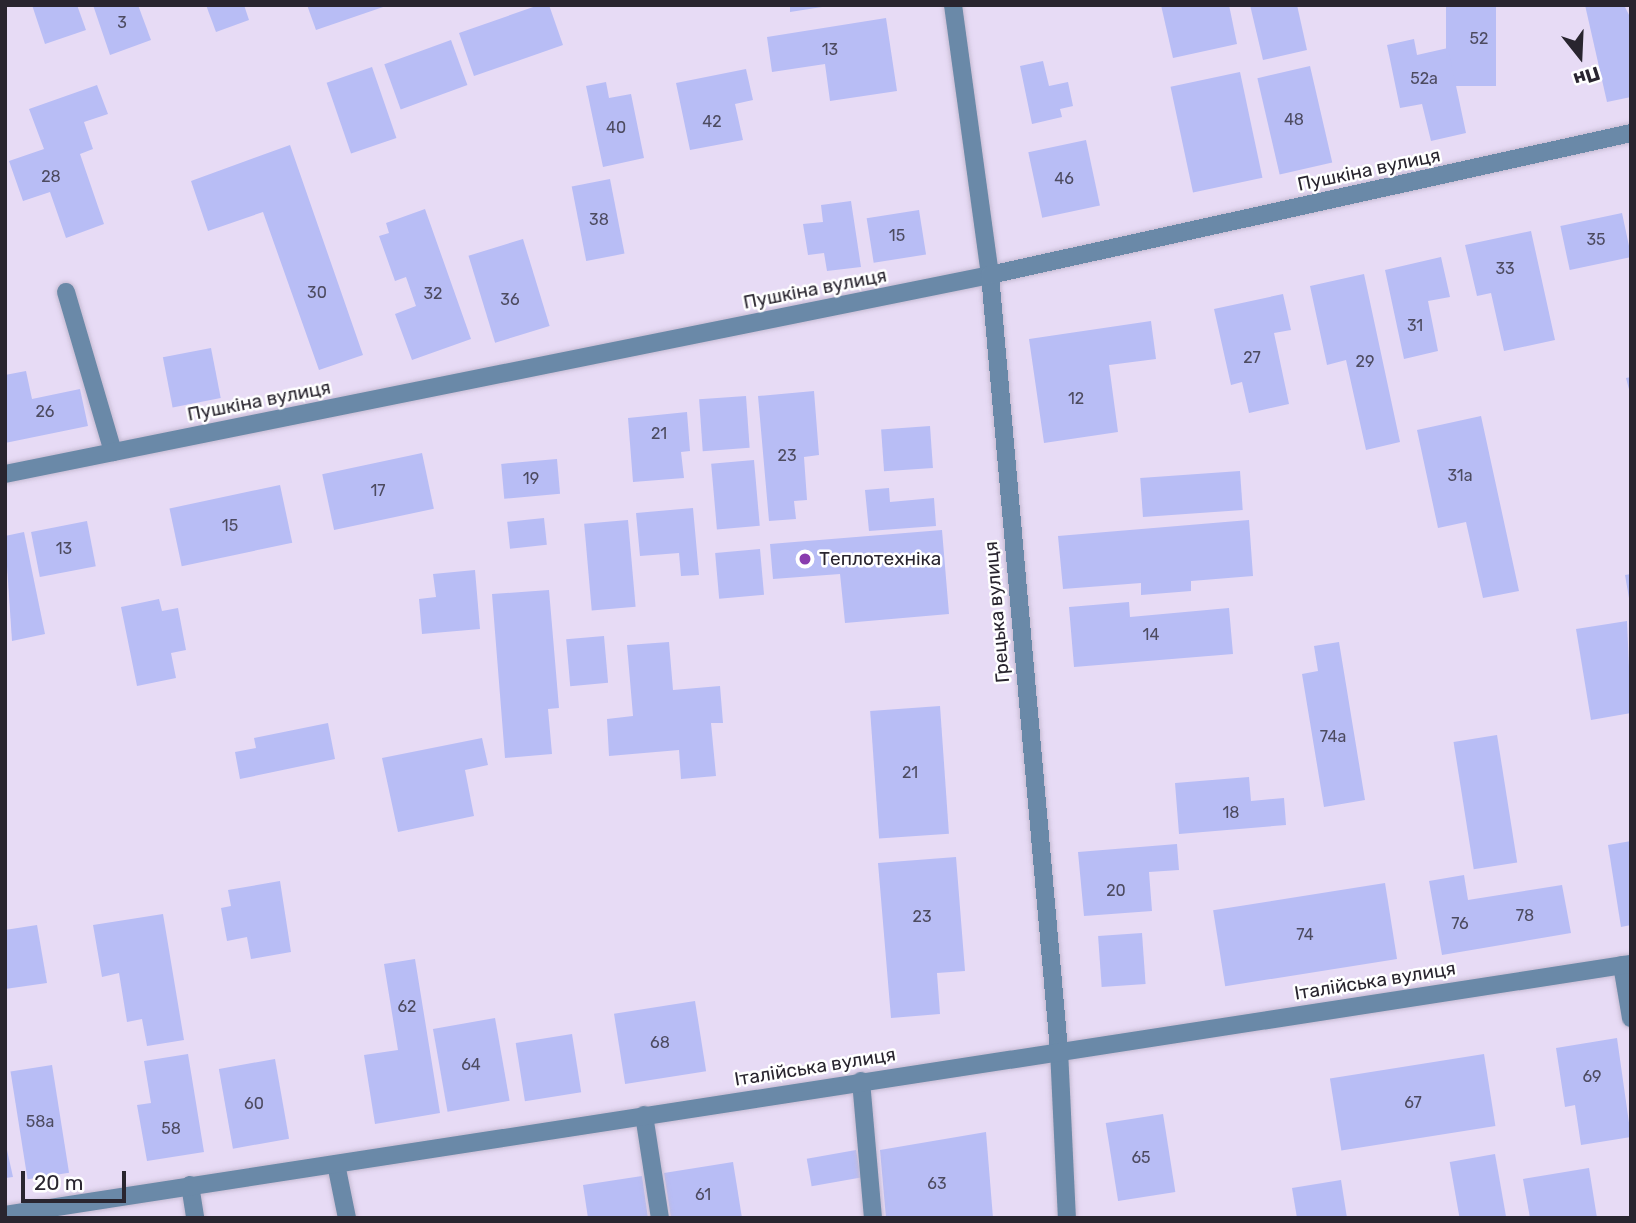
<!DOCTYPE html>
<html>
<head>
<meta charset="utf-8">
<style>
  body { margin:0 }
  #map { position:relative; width:1636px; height:1223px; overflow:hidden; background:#e7dbf5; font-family:Rubik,sans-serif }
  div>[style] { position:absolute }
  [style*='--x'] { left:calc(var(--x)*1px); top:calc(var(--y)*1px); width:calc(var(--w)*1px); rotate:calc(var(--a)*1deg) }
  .building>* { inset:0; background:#b8bdf5; transform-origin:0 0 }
  .roads { filter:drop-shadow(0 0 2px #c5bad1) drop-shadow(0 0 2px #c5bad1) }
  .minor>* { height:18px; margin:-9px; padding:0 9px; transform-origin:9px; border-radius:9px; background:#6a89a8 }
  .dots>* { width:19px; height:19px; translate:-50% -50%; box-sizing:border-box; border:4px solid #fff; border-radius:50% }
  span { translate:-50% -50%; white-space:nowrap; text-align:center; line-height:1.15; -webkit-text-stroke:5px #fff; paint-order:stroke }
  .number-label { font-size:16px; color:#4d4b60 }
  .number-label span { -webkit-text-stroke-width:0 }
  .street-label { font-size:19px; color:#29252f }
  .poi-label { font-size:19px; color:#29252f }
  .left { translate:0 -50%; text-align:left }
  .frame { position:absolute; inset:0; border:7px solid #29252f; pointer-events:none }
  .north { position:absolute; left:1545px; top:21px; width:70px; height:70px; -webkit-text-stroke:5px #fff; paint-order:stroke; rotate:162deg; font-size:19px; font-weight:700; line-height:28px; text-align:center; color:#29252f }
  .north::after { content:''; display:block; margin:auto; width:24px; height:32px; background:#29252f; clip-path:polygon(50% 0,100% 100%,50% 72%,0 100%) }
  .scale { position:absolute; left:21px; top:1171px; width:105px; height:32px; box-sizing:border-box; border:4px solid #29252f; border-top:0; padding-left:9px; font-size:21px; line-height:24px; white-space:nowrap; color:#29252f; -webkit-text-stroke:5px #fff; paint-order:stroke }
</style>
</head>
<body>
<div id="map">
  <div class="building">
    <div style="clip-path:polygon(32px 5px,77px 5px,86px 30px,45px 44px)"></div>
    <div style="clip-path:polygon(93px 5px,138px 5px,151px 40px,110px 55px)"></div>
    <div style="clip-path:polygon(206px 5px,244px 5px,249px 20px,216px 32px)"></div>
    <div style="clip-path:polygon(307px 5px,386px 5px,386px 6px,316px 30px)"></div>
    <div style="clip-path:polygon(539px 5px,549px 5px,563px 45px,474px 76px,459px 33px)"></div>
    <div style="clip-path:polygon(790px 5px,822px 5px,822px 7px,790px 12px)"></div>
    <div style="clip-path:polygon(1161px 5px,1229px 5px,1237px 44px,1173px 58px)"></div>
    <div style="clip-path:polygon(1250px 5px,1297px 5px,1307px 50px,1263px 60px)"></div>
    <div style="left:1446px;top:5px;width:50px;height:81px"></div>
    <div style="clip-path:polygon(1585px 5px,1624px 5px,1631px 19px,1631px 97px,1607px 102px)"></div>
    <div style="clip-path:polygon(886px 18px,897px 91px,830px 101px,825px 64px,772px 72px,767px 37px)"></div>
    <div style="clip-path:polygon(1414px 39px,1417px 55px,1448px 48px,1466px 133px,1431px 141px,1422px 104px,1400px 108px,1387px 45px)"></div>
    <div style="left:451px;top:40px;width:48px;height:71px;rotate:70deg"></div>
    <div style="clip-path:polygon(1043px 61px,1049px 86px,1068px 82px,1073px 106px,1060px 109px,1062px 117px,1032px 124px,1020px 66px)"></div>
    <div style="left:1310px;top:66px;width:99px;height:54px;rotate:77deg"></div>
    <div style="left:372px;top:67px;width:75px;height:48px;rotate:71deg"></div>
    <div style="clip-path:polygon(746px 69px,753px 100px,735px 104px,743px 140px,690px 150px,676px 83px)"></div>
    <div style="left:1240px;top:72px;width:108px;height:71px;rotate:78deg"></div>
    <div style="clip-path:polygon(606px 82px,609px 98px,631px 94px,644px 158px,603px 167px,586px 86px)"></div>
    <div style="clip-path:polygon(97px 85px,108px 114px,84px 122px,93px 149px,80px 154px,104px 224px,66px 238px,50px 192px,23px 201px,9px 161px,44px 149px,29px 109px)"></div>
    <div style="left:1086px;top:140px;width:67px;height:59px;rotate:78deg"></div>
    <div style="clip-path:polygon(290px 145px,363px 355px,319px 370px,263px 212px,208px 231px,191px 181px)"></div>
    <div style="left:610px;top:179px;width:76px;height:39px;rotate:79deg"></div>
    <div style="clip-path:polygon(851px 201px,861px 267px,827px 271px,824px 253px,808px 255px,803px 224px,823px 222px,821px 205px)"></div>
    <div style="clip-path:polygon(425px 209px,471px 339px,412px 360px,395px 314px,416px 306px,406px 277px,395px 281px,379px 236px,389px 233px,386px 223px)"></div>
    <div style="left:919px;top:210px;width:45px;height:53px;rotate:81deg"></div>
    <div style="left:1622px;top:213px;width:45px;height:63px;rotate:78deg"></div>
    <div style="clip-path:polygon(1531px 231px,1555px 340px,1504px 351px,1491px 293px,1477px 296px,1465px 245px)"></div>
    <div style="left:523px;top:239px;width:91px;height:57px;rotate:73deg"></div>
    <div style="clip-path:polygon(1441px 257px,1450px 297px,1428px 301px,1438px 351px,1404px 359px,1385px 270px)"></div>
    <div style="clip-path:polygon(1364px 274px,1400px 442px,1366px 450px,1346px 360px,1327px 365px,1310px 286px)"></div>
    <div style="clip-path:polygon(1283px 294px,1291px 330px,1274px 333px,1289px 404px,1249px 413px,1242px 382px,1231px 385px,1214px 309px)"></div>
    <div style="clip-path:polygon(1151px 321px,1156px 359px,1109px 365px,1118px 432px,1044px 443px,1029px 339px)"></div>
    <div style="left:211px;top:348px;width:51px;height:49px;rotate:79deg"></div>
    <div style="clip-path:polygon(26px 371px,32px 399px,80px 389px,88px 426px,5px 443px,5px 375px)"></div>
    <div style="clip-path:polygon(1631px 377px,1631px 393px,1630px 393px,1626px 378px)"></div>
    <div style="clip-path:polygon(814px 391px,819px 455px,804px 457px,807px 500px,794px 501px,796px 519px,769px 521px,758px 396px)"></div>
    <div style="left:746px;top:396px;width:52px;height:47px;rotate:86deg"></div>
    <div style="clip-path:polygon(687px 412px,690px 451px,681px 452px,684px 478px,633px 482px,628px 418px)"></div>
    <div style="clip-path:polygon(1481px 416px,1519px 591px,1483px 598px,1466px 522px,1438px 528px,1417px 430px)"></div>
    <div style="left:930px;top:426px;width:42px;height:49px;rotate:86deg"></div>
    <div style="left:422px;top:453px;width:57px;height:102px;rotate:78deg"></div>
    <div style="left:557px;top:459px;width:35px;height:56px;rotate:85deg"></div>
    <div style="left:754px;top:460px;width:66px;height:43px;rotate:85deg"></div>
    <div style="left:1240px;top:471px;width:39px;height:100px;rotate:86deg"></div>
    <div style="left:280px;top:485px;width:59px;height:113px;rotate:78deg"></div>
    <div style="clip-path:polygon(889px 488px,890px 502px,934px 498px,936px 526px,869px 531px,865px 490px)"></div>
    <div style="clip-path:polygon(693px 508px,699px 575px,681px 576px,679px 553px,640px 556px,636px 513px)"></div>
    <div style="left:544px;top:518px;width:27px;height:37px;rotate:84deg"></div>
    <div style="left:628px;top:520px;width:87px;height:44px;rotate:85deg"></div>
    <div style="clip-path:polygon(1249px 520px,1253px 576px,1191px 581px,1191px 591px,1141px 595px,1141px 583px,1063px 589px,1058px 536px)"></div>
    <div style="left:87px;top:521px;width:46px;height:57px;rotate:79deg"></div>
    <div style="clip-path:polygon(942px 530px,949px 614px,845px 623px,840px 574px,773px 579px,770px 544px)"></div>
    <div style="clip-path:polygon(24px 532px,45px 634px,12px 641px,5px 536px)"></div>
    <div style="left:760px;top:549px;width:46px;height:45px;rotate:85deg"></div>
    <div style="clip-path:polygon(475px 570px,480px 629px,422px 634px,419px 599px,436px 597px,433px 574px)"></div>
    <div style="clip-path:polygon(1631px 574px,1631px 598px,1629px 598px,1625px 575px)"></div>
    <div style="clip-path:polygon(549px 590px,559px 708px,548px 709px,552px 754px,505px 758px,492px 594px)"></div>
    <div style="clip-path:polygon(159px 599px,162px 611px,178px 608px,186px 650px,171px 653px,176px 678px,137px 686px,121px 607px)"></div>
    <div style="clip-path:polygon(1129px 602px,1130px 617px,1229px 608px,1233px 654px,1074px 667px,1069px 607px)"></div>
    <div style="clip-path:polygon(1627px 621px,1631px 713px,1591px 720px,1576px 629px)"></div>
    <div style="left:604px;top:636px;width:47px;height:38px;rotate:85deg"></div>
    <div style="clip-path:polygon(669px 642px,673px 690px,720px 686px,723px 723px,711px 723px,716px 776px,681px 779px,679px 750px,609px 756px,607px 719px,633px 716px,627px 645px)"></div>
    <div style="clip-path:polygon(1339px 642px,1365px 800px,1324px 807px,1302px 674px,1318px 671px,1314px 646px)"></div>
    <div style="left:940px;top:706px;width:128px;height:70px;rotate:86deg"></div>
    <div style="clip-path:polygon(328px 723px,335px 759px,240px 779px,235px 752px,256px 748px,254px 738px)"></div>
    <div style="left:1497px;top:735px;width:129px;height:44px;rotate:81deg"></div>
    <div style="clip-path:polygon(482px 738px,488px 765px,465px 770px,474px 816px,398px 832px,382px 758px)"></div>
    <div style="clip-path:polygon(1249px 777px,1251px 801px,1284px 798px,1286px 825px,1179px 834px,1175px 783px)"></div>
    <div style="clip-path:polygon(1631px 841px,1631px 925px,1621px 927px,1608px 845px)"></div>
    <div style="clip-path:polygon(1177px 844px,1179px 870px,1149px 872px,1152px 911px,1084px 916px,1078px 852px)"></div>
    <div style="clip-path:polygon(956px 857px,965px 971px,937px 973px,940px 1014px,891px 1018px,878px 863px)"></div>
    <div style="clip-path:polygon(1464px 875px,1468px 900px,1562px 885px,1571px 933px,1442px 955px,1429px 881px)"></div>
    <div style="clip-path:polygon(280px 881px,291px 952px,251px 959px,247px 937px,227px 941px,221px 908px,231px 906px,228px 890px)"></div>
    <div style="left:1385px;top:883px;width:77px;height:174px;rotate:81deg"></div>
    <div style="clip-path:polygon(163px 914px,184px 1040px,147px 1046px,142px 1019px,127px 1022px,119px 973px,102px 977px,93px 925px)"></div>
    <div style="clip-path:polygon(37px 925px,47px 983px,5px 989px,5px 930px)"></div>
    <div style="left:1142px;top:933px;width:51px;height:44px;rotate:86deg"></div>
    <div style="clip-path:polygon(415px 959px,440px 1113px,375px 1124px,364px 1055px,398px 1050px,384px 964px)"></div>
    <div style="left:695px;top:1001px;width:71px;height:82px;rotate:81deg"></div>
    <div style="left:495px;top:1018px;width:84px;height:63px;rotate:80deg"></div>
    <div style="left:572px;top:1034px;width:59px;height:57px;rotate:81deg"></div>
    <div style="clip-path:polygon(1617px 1038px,1631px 1137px,1581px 1145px,1575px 1105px,1565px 1107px,1556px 1048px)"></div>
    <div style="clip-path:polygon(188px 1054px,204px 1152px,147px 1161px,137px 1105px,151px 1103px,144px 1061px)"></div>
    <div style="left:1484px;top:1054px;width:73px;height:156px;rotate:81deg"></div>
    <div style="left:275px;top:1059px;width:81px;height:57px;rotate:80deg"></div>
    <div style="left:52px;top:1065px;width:109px;height:42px;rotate:81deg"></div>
    <div style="left:1163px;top:1114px;width:79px;height:58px;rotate:81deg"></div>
    <div style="clip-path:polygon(986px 1132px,993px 1218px,886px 1218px,880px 1150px)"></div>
    <div style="clip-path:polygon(5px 1141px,13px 1177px,5px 1178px)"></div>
    <div style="left:856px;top:1150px;width:28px;height:50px;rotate:80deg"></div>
    <div style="left:1495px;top:1154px;width:65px;height:46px;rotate:80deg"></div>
    <div style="clip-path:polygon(733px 1162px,742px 1218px,671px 1218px,664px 1173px)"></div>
    <div style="clip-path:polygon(1589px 1168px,1597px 1218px,1530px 1218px,1523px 1179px)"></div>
    <div style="clip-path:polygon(642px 1176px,648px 1218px,588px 1218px,583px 1185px)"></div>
    <div style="clip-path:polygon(1341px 1180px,1347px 1218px,1297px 1218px,1292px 1188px)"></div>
  </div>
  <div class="roads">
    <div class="minor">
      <div style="--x:953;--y:5;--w:273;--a:82.2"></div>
      <div style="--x:990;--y:275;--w:778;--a:84.91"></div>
      <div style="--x:1059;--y:1050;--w:168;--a:87.3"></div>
      <div style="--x:66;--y:292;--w:167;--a:73.6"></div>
      <div style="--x:5;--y:474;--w:1005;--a:-11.42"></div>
      <div style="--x:990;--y:275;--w:657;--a:-12.49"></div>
      <div style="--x:1622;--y:965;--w:54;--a:80.4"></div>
      <div style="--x:861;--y:1081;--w:138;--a:85"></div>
      <div style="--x:644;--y:1115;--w:104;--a:81.2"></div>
      <div style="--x:336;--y:1164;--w:55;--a:78.5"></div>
      <div style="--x:190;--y:1185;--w:33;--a:81"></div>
      <div style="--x:5;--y:1215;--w:1645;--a:-8.78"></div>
    </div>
  </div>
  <div class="dots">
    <div style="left:805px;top:559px;background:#893dae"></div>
  </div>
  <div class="number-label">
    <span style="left:122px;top:23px">3</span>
    <span style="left:1479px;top:39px">52</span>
    <span style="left:830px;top:50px">13</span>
    <span style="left:1424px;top:79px">52а</span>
    <span style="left:1294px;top:120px">48</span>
    <span style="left:712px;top:122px">42</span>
    <span style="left:616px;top:128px">40</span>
    <span style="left:51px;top:177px">28</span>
    <span style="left:1064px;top:179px">46</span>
    <span style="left:599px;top:220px">38</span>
    <span style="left:897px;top:236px">15</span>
    <span style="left:1596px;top:240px">35</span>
    <span style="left:1505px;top:269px">33</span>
    <span style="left:317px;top:293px">30</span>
    <span style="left:433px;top:294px">32</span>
    <span style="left:510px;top:300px">36</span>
    <span style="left:1415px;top:326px">31</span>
    <span style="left:1252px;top:358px">27</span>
    <span style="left:1365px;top:362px">29</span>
    <span style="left:1076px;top:399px">12</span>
    <span style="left:45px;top:412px">26</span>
    <span style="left:659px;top:434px">21</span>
    <span style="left:787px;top:456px">23</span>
    <span style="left:1460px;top:476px">31а</span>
    <span style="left:531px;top:479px">19</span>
    <span style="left:378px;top:491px">17</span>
    <span style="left:230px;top:526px">15</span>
    <span style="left:64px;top:549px">13</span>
    <span style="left:1151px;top:635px">14</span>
    <span style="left:1333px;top:737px">74а</span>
    <span style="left:910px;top:773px">21</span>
    <span style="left:1231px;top:813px">18</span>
    <span style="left:1116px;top:891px">20</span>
    <span style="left:1525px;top:916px">78</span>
    <span style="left:922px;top:917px">23</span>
    <span style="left:1460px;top:924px">76</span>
    <span style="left:1305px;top:935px">74</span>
    <span style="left:407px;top:1007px">62</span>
    <span style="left:660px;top:1043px">68</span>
    <span style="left:471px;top:1065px">64</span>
    <span style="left:1592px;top:1077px">69</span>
    <span style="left:1413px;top:1103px">67</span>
    <span style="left:254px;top:1104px">60</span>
    <span style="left:40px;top:1122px">58а</span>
    <span style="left:171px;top:1129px">58</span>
    <span style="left:1141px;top:1158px">65</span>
    <span style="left:937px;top:1184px">63</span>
    <span style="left:703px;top:1195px">61</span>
  </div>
  <div class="street-label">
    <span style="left:1369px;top:170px;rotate:-12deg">Пушкіна вулиця</span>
    <span style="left:815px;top:289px;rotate:-11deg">Пушкіна вулиця</span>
    <span style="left:259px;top:401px;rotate:-11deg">Пушкіна вулиця</span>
    <span style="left:997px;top:612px;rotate:-95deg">Грецька вулиця</span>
    <span style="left:1375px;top:981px;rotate:-9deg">Італійська вулиця</span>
    <span style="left:815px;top:1067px;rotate:-9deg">Італійська вулиця</span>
  </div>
  <div class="poi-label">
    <span class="left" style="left:819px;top:559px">Теплотехніка</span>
  </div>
  <div class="frame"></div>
  <div class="north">Пн</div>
  <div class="scale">20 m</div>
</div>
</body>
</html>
